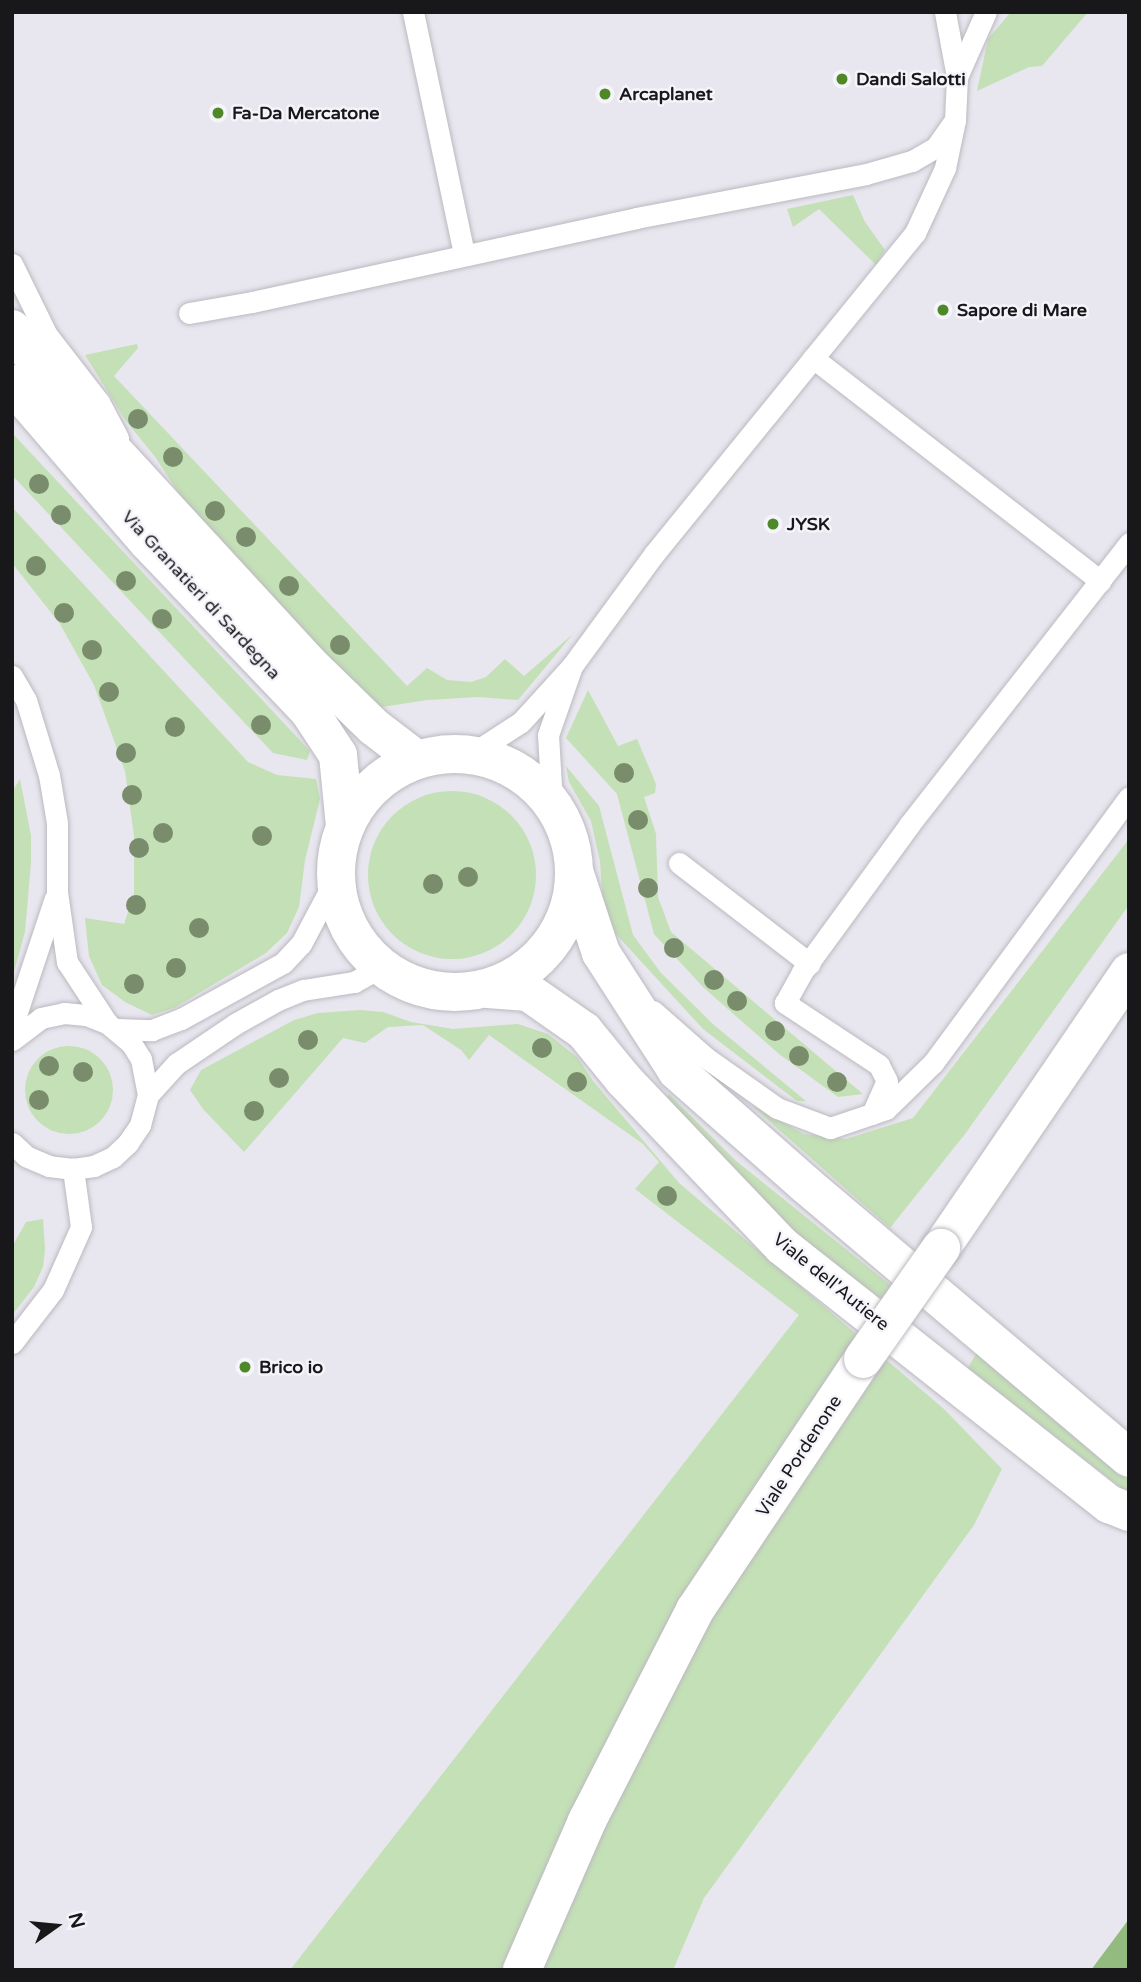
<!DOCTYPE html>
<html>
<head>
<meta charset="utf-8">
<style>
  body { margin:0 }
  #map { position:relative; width:1141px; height:1982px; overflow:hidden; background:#e8e6ee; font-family:"Varela Round",sans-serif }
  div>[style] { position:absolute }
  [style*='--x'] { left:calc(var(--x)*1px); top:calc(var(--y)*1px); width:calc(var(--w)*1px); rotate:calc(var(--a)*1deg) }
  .green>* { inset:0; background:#c4e0b6 }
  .round { border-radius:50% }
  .forest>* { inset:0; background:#93bb7f }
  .roads { filter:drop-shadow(0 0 2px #bbb9c0) drop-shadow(0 0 2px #bbb9c0) }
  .lane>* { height:21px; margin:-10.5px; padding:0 10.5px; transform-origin:10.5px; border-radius:10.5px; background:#fff }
  .street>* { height:38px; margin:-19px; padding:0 19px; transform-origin:19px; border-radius:19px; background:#fff }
  .street>.ring { margin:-19px; padding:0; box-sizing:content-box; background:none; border:38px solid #fff; border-radius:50% }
  .primary>* { height:38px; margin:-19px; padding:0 19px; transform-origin:19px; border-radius:19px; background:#fff }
  .bridges { filter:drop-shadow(0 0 2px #bbb9c0) drop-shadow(0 0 2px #bbb9c0) }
  .primary-bridge>* { height:38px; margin:-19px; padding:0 19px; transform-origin:19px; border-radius:19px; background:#fff }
  .trees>* { width:20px; height:20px; margin:-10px; border-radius:50%; background:#798c6c }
  .dots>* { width:19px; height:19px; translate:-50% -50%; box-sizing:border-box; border:4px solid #f6f4fb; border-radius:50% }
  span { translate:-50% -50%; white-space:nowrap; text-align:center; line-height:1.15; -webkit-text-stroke:5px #f6f4fb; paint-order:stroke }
  .poi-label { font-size:18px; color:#18181a; font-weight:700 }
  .left { translate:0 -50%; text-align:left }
  .street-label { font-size:18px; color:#18181a }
  .frame { position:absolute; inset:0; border:14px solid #18181a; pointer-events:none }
  .north { position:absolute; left:21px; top:1891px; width:70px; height:70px; -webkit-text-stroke:5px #f6f4fb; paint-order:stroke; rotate:75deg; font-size:19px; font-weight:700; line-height:28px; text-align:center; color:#18181a }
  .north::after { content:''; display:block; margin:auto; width:24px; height:32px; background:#18181a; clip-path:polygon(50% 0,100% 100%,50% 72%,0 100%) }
</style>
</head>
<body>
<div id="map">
  <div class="green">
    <div style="clip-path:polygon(1011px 12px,1088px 12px,1042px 66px,1029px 67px,977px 91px,988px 39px)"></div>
    <div style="clip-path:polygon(853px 195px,865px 222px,885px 250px,876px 265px,819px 209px,793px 227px,787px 209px)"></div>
    <div style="clip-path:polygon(137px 344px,138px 348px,114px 376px,407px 686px,427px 668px,447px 680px,471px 682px,486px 677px,505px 659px,524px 676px,573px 634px,518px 700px,478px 697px,427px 700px,376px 708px,194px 517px,156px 458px,126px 421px,85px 355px)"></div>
    <div style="clip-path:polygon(12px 433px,310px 751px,307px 760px,273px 753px,12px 475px)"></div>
    <div style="clip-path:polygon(12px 507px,248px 762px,277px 775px,316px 779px,320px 799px,305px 860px,299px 907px,287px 933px,266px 953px,174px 1008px,152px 1015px,125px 1002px,102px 985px,89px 956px,85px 918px,124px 924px,134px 894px,134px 836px,125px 771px,94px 685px,60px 624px,12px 563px)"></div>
    <div style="clip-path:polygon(588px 690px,618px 746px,637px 739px,656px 784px,655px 793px,644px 797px,656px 834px,658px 897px,671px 932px,863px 1094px,838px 1097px,779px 1054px,704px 988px,654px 934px,617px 794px,566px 738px)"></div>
    <div style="clip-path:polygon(566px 766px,599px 806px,633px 935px,661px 973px,714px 1025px,806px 1101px,797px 1101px,703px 1029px,615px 933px,603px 906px,600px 861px,591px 821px,569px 782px)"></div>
    <div style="clip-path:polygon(20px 779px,31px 836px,31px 862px,25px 932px,12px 979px,12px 792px)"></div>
    <div class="round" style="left:368px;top:791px;width:168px;height:168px"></div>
    <div style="clip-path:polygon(1129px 839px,1129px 905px,965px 1134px,890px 1228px,751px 1105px,804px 1134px,846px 1139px,913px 1118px)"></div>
    <div style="clip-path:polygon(360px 1010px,383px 1012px,411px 1022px,453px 1029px,518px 1024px,548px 1034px,578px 1058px,593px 1081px,679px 1183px,944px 1409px,1002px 1469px,974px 1525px,704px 1898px,673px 1970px,290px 1970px,799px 1315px,635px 1189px,659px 1162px,643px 1144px,489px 1035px,469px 1060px,461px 1050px,423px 1025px,388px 1027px,365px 1043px,343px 1038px,244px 1152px,203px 1109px,190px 1090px,201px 1070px,294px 1020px,318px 1013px)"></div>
    <div class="round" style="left:25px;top:1046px;width:88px;height:88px"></div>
    <div style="clip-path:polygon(669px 1094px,735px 1160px,894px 1288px,886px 1302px,799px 1238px,664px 1099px)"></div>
    <div style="clip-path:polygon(43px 1219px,45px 1249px,43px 1267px,34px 1287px,12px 1315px,12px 1247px,26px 1222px)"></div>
    <div style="clip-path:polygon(977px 1352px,1129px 1481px,1129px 1494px,968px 1368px)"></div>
  </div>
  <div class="forest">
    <div style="clip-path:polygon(1129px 1919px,1129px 1970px,1091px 1970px)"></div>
  </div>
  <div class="roads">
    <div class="lane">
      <div style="--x:413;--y:12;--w:248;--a:78.1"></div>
      <div style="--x:957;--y:77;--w:71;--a:-66"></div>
      <div style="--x:12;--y:264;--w:79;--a:63.8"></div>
      <div style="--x:47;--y:335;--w:85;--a:52.2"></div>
      <div style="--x:99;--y:402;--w:41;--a:62.2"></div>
      <div style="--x:189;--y:313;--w:64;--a:-9.9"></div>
      <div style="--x:252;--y:302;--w:393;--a:-12.3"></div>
      <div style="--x:636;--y:218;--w:234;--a:-10.8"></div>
      <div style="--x:866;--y:174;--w:48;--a:-15.8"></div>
      <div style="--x:912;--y:161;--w:28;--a:-30"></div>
      <div style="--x:936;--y:147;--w:33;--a:-55"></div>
      <div style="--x:813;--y:358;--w:364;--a:37.8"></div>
      <div style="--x:572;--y:666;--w:139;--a:-53.8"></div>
      <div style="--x:654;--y:554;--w:414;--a:-50.9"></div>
      <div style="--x:915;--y:233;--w:72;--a:-65.2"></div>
      <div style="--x:945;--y:168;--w:49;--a:-78.2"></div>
      <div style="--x:955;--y:120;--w:43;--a:-87.3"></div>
      <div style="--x:957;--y:77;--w:66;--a:-100.5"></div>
      <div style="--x:12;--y:676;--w:28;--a:60"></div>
      <div style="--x:26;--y:700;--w:78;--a:73"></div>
      <div style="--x:49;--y:775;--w:49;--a:80.5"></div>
      <div style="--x:57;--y:823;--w:69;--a:90"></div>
      <div style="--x:57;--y:892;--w:71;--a:81.9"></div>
      <div style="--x:67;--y:962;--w:73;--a:56.7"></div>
      <div style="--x:470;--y:755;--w:61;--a:-32.9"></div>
      <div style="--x:521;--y:722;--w:76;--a:-47.7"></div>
      <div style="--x:572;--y:666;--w:73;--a:109.2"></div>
      <div style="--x:548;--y:735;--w:68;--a:86.6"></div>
      <div style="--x:679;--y:863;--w:165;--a:37.6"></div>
      <div style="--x:653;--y:1011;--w:69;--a:41.5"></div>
      <div style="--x:705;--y:1057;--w:88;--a:35.3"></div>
      <div style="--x:777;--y:1108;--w:57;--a:20.7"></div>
      <div style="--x:830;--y:1128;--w:59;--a:-18.7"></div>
      <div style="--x:886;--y:1109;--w:66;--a:-44.4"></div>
      <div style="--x:933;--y:1063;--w:330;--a:-53.6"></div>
      <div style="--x:12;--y:1027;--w:136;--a:-71.6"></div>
      <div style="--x:117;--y:1029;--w:35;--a:2"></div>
      <div style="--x:152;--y:1030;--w:31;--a:-21"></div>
      <div style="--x:181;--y:1019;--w:116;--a:-28.8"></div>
      <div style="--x:283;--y:963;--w:26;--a:-47"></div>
      <div style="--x:301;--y:944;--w:75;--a:-62.1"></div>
      <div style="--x:12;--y:1040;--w:36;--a:-37"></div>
      <div style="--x:41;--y:1018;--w:24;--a:-12"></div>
      <div style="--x:64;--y:1013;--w:22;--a:5"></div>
      <div style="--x:86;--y:1015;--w:22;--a:21"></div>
      <div style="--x:107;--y:1023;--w:31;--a:40"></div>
      <div style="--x:131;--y:1043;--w:19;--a:58"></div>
      <div style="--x:141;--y:1059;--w:37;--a:79"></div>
      <div style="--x:148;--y:1095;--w:31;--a:105"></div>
      <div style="--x:140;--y:1125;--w:22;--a:124"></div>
      <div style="--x:128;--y:1143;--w:21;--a:137"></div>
      <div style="--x:113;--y:1157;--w:21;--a:155"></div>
      <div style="--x:94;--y:1166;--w:21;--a:172"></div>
      <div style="--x:73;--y:1169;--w:24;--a:-173"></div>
      <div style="--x:49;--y:1166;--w:25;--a:-157"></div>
      <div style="--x:26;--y:1156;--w:19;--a:-137"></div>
      <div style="--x:148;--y:1095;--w:42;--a:-47.9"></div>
      <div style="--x:176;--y:1064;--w:71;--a:-34.1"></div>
      <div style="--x:235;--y:1024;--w:49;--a:-29.2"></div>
      <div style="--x:278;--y:1000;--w:27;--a:-22"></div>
      <div style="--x:303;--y:990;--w:52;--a:-8.9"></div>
      <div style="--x:354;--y:982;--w:31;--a:-29"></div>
      <div style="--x:872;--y:1114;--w:36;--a:-66"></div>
      <div style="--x:887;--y:1081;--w:18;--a:-117"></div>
      <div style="--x:879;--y:1065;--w:113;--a:-146.6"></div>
      <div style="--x:785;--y:1003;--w:35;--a:-61"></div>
      <div style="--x:802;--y:972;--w:182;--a:-53.9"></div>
      <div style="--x:909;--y:825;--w:358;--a:-52"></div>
      <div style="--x:12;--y:1343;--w:67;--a:-52.3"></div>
      <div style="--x:53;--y:1290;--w:69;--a:-66"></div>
      <div style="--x:81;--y:1227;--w:59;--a:-97.9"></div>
    </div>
    <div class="street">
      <div style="--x:12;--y:329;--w:80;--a:53.1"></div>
      <div style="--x:60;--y:393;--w:367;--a:47.4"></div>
      <div style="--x:308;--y:663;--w:92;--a:44.1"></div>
      <div style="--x:374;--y:727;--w:54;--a:37.5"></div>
      <div style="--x:12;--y:384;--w:208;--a:49.3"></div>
      <div style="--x:148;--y:542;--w:233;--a:46.4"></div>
      <div style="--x:309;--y:711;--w:53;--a:56.6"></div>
      <div style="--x:338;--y:755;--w:71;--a:84.4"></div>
      <div class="ring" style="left:336px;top:754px;width:200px;height:200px"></div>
      <div style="--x:574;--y:871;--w:86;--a:71.8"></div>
      <div style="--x:601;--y:953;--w:140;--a:57.2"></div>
      <div style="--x:677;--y:1071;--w:171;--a:41.4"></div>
      <div style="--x:805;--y:1184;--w:424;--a:40.2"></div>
      <div style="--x:488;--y:989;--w:40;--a:4.3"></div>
      <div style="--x:528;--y:992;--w:68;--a:34.9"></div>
      <div style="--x:584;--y:1031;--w:63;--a:50.8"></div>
      <div style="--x:624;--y:1080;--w:229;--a:46.4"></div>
      <div style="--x:782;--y:1246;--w:417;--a:38.3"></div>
      <div style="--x:1109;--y:1504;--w:22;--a:22"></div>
    </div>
    <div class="primary">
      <div style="--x:941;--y:1248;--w:334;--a:-55.7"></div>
      <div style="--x:522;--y:1970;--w:163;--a:-66.4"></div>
      <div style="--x:587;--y:1821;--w:237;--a:-62.9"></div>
      <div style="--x:695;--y:1610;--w:302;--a:-56.2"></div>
    </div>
  </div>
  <div class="bridges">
    <div class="primary-bridge">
      <div style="--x:863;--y:1359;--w:136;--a:-54.9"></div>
    </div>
  </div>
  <div class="trees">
    <div style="left:138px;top:419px"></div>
    <div style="left:173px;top:457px"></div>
    <div style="left:39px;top:484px"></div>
    <div style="left:215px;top:511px"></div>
    <div style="left:61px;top:515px"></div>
    <div style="left:246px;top:537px"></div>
    <div style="left:36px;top:566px"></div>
    <div style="left:126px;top:581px"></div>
    <div style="left:289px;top:586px"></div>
    <div style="left:64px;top:613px"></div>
    <div style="left:162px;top:619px"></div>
    <div style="left:340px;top:645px"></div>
    <div style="left:92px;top:650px"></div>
    <div style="left:109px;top:692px"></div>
    <div style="left:261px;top:725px"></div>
    <div style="left:175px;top:727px"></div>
    <div style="left:126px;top:753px"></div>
    <div style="left:624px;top:773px"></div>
    <div style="left:132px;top:795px"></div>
    <div style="left:638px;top:820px"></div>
    <div style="left:163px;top:833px"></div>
    <div style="left:262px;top:836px"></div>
    <div style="left:139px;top:848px"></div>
    <div style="left:468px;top:877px"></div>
    <div style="left:433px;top:884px"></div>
    <div style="left:648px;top:888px"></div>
    <div style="left:136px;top:905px"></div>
    <div style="left:199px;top:928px"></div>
    <div style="left:674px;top:948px"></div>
    <div style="left:176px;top:968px"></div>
    <div style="left:714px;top:980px"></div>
    <div style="left:134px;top:984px"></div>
    <div style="left:737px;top:1001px"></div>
    <div style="left:775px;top:1031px"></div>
    <div style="left:308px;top:1040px"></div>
    <div style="left:542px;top:1048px"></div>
    <div style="left:799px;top:1056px"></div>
    <div style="left:49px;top:1066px"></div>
    <div style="left:83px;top:1072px"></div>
    <div style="left:279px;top:1078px"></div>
    <div style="left:577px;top:1082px"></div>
    <div style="left:837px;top:1082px"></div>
    <div style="left:39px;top:1100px"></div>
    <div style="left:254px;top:1111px"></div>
    <div style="left:667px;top:1196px"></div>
  </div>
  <div class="dots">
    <div style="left:842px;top:79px;background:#4f8927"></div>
    <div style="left:605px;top:94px;background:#4f8927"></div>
    <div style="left:218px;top:113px;background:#4f8927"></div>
    <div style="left:943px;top:310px;background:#4f8927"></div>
    <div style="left:773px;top:524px;background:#4f8927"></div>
    <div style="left:245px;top:1367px;background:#4f8927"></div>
  </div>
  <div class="poi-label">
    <span class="left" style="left:856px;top:79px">Dandi Salotti</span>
    <span class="left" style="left:619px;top:94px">Arcaplanet</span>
    <span class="left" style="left:232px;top:113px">Fa-Da Mercatone</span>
    <span class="left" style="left:957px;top:310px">Sapore di Mare</span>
    <span class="left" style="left:787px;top:524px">JYSK</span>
    <span class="left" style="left:259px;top:1367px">Brico io</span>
  </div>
  <div class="street-label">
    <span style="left:201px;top:595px;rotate:47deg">Via Granatieri di Sardegna</span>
    <span style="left:831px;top:1282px;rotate:39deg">Viale dell'Autiere</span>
    <span style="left:799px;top:1456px;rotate:-57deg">Viale Pordenone</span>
  </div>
  <div class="frame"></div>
  <div class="north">N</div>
</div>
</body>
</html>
